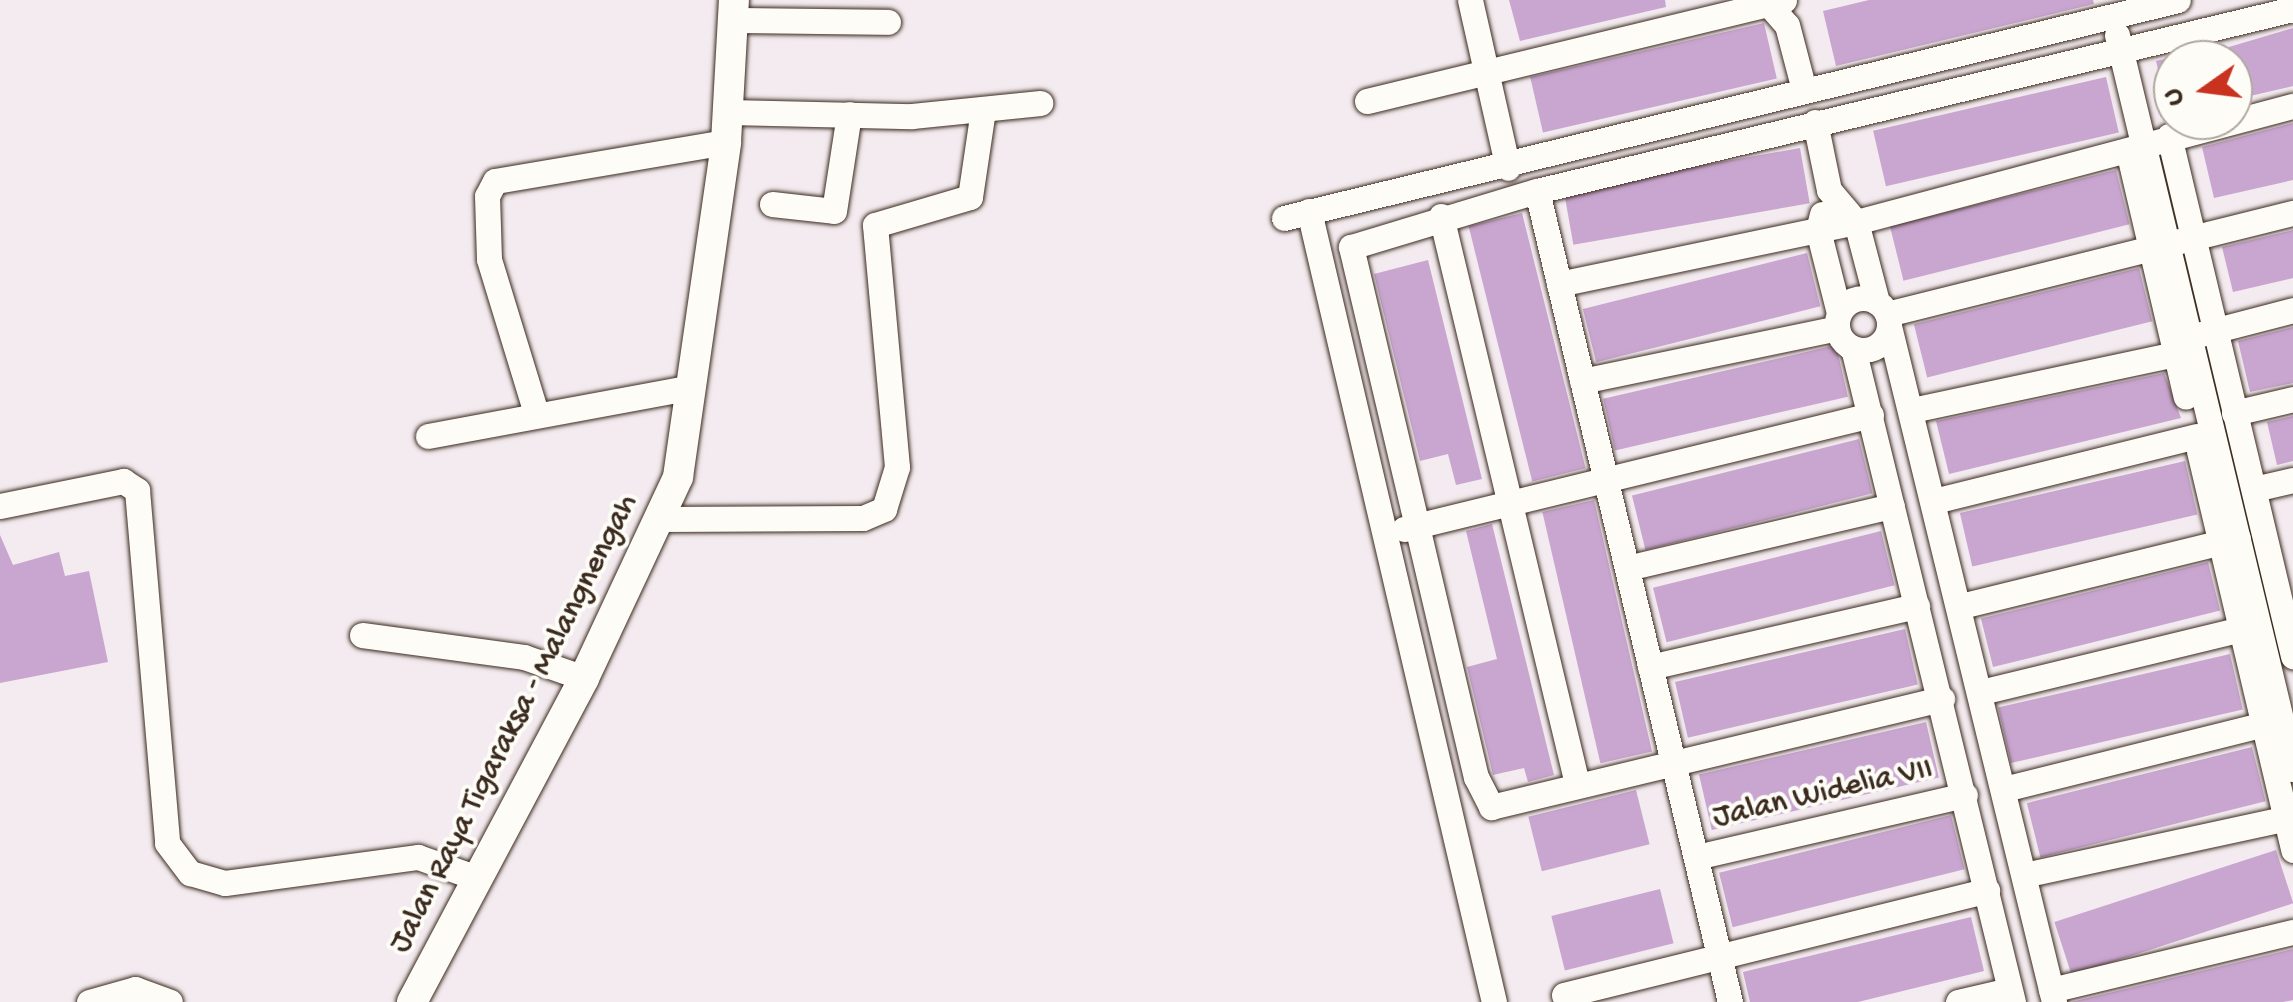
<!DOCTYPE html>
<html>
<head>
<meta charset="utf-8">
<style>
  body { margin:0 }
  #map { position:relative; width:2293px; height:1002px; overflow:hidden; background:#f3ebef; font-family:"Gochi Hand",sans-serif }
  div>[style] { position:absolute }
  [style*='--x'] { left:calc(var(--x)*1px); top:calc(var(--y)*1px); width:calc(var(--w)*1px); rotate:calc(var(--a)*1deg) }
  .building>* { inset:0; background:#c9a6d0; transform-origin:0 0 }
  .roads { filter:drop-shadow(0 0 2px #3b2a1e) drop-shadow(0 0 2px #3b2a1e) }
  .minor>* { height:25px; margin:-12.5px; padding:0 12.5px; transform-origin:12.5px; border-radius:12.5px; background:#fdfcf7 }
  .minor>.ring { margin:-12.5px; padding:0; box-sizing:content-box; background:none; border:25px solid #fdfcf7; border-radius:50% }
  .major>* { height:30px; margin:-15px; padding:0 15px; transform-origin:15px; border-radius:15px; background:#fdfcf7 }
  span { translate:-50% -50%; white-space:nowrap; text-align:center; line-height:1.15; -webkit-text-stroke:8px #fdfcf7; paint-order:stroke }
  .street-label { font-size:32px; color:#3b2a1e }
  .north { position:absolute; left:2153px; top:40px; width:100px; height:100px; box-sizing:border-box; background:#fdfcf7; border:2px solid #afa8a0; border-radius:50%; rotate:256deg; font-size:28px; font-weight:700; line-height:40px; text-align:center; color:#3b2a1e }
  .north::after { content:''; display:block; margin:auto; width:35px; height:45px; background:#c8321e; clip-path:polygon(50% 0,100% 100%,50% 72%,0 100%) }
</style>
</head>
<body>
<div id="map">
  <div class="building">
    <div style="clip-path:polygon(1509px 0,1665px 0,1666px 7px,1520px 41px)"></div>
    <div style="clip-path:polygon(1869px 0,2093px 0,2094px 4px,1836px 66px,1823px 11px)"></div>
    <div style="left:1764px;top:23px;width:57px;height:240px;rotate:77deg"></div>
    <div style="clip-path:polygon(2293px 28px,2293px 86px,2233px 100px,2233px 60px,2185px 60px)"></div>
    <div style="clip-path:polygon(2173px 57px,2173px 106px,2167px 107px,2156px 61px)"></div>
    <div style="left:2106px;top:77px;width:57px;height:239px;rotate:77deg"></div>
    <div style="clip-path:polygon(2293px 123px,2293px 180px,2214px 198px,2202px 147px)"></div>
    <div style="left:1800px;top:148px;width:56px;height:240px;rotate:80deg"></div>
    <div style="left:2116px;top:170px;width:56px;height:233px;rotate:76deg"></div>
    <div style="left:1522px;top:213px;width:263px;height:55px;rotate:76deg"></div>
    <div style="clip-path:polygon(2293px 230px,2293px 278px,2233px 292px,2222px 247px)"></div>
    <div style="left:1807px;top:253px;width:55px;height:231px;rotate:76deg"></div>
    <div style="clip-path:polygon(1428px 260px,1482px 479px,1456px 485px,1448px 454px,1420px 461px,1374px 274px)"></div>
    <div style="left:2139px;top:268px;width:55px;height:232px;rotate:76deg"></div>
    <div style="clip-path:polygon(2293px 327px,2293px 383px,2250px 392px,2238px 341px)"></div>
    <div style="left:1836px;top:345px;width:53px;height:239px;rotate:77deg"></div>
    <div style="clip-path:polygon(2164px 373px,2181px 418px,1949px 474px,1936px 421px)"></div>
    <div style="clip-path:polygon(2293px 416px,2293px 461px,2277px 465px,2267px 422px)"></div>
    <div style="left:1859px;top:439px;width:56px;height:234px;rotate:76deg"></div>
    <div style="left:2185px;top:461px;width:55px;height:231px;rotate:77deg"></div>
    <div style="left:1594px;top:500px;width:258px;height:53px;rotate:77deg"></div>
    <div style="clip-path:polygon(1492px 524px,1554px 775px,1528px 782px,1524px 768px,1493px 775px,1467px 667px,1497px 659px,1466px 531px)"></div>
    <div style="left:1881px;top:531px;width:56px;height:235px;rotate:76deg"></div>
    <div style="clip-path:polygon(0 535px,13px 565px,59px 552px,65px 576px,89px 571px,108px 662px,0 683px)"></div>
    <div style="left:2208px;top:562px;width:50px;height:234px;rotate:76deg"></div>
    <div style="left:1905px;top:629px;width:57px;height:236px;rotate:77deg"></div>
    <div style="left:2230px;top:654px;width:57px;height:238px;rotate:77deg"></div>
    <div style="left:1926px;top:722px;width:57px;height:233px;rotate:77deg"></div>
    <div style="left:2252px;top:747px;width:56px;height:232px;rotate:76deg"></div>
    <div style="left:1636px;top:790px;width:56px;height:111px;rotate:76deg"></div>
    <div style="left:1951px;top:815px;width:56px;height:239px;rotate:76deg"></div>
    <div style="left:2276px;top:850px;width:56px;height:233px;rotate:72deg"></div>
    <div style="left:1660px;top:889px;width:56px;height:112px;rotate:76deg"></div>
    <div style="clip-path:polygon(1971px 917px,1984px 971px,1858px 1002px,1750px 1002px,1743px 972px)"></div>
    <div style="clip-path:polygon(2293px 949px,2293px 1000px,2283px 1002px,2071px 1002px)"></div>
  </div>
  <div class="roads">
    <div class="minor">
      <div style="--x:1470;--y:0;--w:172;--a:77.3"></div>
      <div style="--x:1765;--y:0;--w:33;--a:49"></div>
      <div style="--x:1787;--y:25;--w:67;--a:75.3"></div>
      <div style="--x:732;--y:20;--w:156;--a:0.7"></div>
      <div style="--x:2117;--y:35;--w:755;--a:76.52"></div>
      <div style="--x:1367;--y:101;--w:429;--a:-13.6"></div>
      <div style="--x:729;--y:112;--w:183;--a:1.3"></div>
      <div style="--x:912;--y:116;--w:129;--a:-5.8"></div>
      <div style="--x:1815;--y:122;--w:69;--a:78.4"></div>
      <div style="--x:1829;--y:190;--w:42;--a:49.8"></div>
      <div style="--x:1856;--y:222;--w:83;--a:75.3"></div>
      <div style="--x:2169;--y:136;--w:535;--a:76.59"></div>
      <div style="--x:2130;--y:159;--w:244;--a:76.8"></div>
      <div style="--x:1537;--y:191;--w:834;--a:76.61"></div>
      <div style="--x:772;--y:204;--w:62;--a:6.4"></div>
      <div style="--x:834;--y:211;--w:98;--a:-81.2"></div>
      <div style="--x:1309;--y:211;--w:812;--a:76.84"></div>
      <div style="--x:1822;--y:214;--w:16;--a:104"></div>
      <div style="--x:1818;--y:230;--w:86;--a:75.8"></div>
      <div style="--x:1441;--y:216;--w:584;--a:76.53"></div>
      <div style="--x:1284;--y:218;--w:920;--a:-13.7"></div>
      <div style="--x:1559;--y:284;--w:303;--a:-11.8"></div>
      <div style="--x:1856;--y:222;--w:452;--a:-14.9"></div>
      <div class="ring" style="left:1837px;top:298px;width:27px;height:27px"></div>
      <div style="--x:1887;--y:314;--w:418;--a:-14"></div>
      <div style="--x:1889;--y:326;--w:696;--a:76.28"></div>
      <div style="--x:2201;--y:334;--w:95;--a:-14.6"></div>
      <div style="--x:1853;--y:348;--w:673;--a:76.25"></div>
      <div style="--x:1582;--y:381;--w:260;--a:-11.7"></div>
      <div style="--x:1912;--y:410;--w:269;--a:-12"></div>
      <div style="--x:536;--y:413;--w:161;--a:-107"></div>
      <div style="--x:489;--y:259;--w:63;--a:-91.8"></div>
      <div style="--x:487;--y:196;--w:17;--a:-62"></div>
      <div style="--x:495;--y:181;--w:234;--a:-9.6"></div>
      <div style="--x:2234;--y:413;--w:61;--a:-13.3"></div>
      <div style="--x:1871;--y:415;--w:467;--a:166.3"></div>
      <div style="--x:1417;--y:526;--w:287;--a:-103.3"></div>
      <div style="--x:1351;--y:247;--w:194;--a:-16.8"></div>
      <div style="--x:1537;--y:191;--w:778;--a:-13.54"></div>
      <div style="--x:428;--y:436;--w:264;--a:-10.5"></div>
      <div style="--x:2199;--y:451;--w:410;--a:76.7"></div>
      <div style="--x:2254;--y:489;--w:40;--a:-13"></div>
      <div style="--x:1934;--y:501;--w:270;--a:-13.9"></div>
      <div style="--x:0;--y:506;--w:126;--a:-11.5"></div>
      <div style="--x:123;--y:481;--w:17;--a:33"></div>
      <div style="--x:137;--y:490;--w:354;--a:85.1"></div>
      <div style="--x:167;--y:843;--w:38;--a:53"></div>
      <div style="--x:190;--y:873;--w:36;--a:16"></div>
      <div style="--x:225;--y:883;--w:195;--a:-7.7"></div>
      <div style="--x:418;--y:857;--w:63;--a:19.6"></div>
      <div style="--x:661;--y:519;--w:202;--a:-0.3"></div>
      <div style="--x:863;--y:518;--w:23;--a:-23"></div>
      <div style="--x:884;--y:509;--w:44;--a:-72.8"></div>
      <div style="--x:897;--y:467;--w:243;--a:-95.2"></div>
      <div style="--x:875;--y:225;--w:99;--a:-16.4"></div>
      <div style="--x:970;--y:197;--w:88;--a:-81.5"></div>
      <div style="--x:1404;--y:529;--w:13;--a:-13"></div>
      <div style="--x:1417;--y:526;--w:258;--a:76.8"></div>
      <div style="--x:1476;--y:777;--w:34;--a:63"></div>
      <div style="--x:1491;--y:807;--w:464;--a:-13.5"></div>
      <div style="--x:1627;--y:568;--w:272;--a:-13.2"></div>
      <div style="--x:1961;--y:606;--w:285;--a:-13.8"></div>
      <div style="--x:362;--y:635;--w:163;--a:7.7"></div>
      <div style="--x:524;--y:657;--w:64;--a:19.3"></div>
      <div style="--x:1650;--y:667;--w:274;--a:-12.9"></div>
      <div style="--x:1981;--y:692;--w:268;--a:-13.6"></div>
      <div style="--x:2004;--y:789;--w:268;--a:-14"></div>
      <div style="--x:1696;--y:857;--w:276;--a:-13"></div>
      <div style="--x:2024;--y:875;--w:275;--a:-12.2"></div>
      <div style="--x:2051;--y:990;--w:249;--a:-13.5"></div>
      <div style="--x:1564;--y:995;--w:436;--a:-13.9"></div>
      <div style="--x:89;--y:1002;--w:48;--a:-15.8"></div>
      <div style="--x:135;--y:989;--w:37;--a:20"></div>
      <div style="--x:1958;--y:1002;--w:52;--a:-13.2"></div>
    </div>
    <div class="major">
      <div style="--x:412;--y:1002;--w:367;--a:-62"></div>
      <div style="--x:584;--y:678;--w:222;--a:-64.9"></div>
      <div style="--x:678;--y:477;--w:338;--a:-81.8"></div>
      <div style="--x:726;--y:142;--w:142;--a:-86.8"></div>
    </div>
  </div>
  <div class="street-label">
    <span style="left:515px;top:724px;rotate:-63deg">Jalan Raya Tigaraksa - Malangnengah</span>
    <span style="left:1823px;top:794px;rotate:-13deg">Jalan Widelia VII</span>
  </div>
  <div class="north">U</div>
</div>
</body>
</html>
